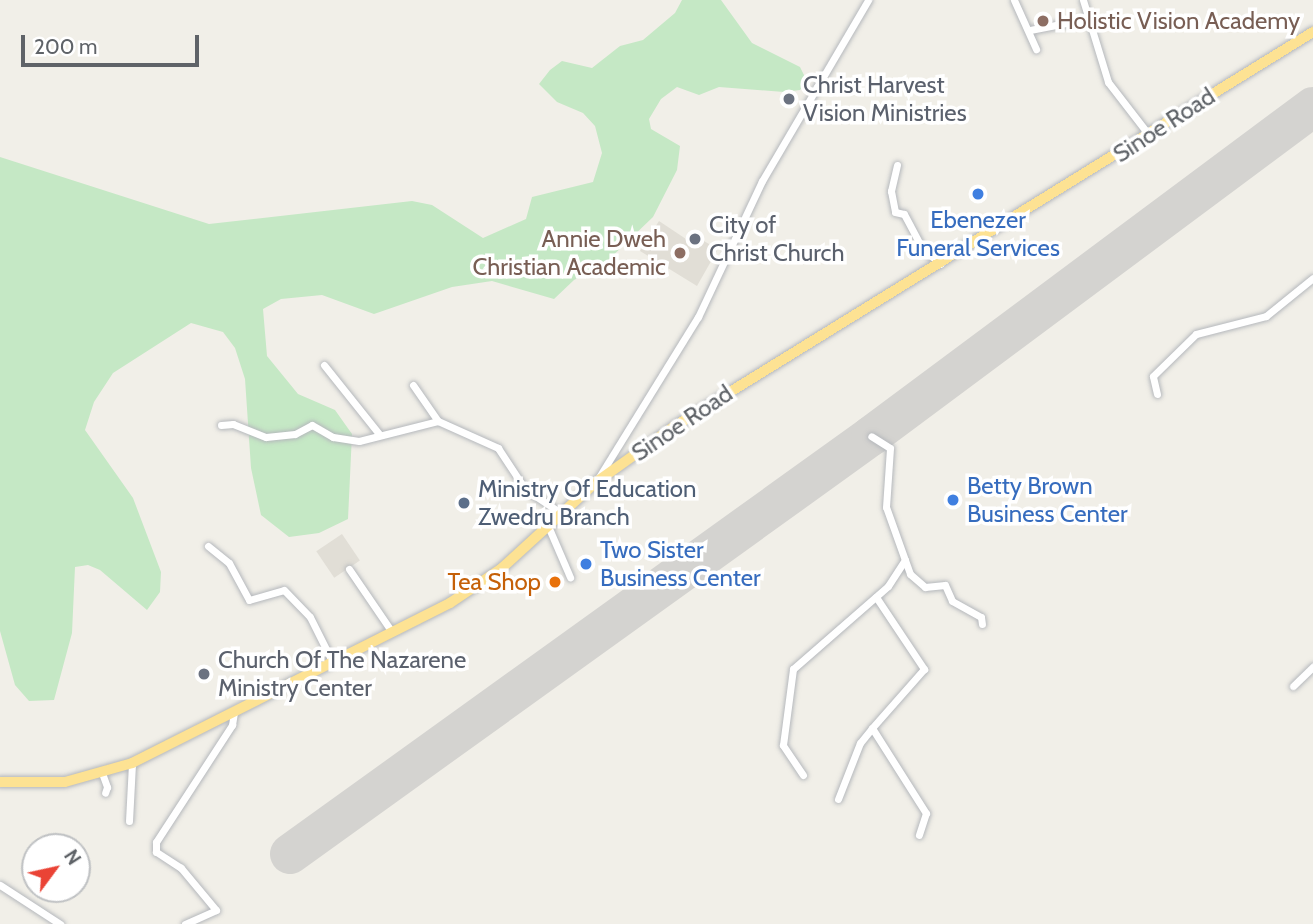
<!DOCTYPE html>
<html>
<head>
<meta charset="utf-8">
<style>
  body { margin:0 }
  #map { position:relative; width:1313px; height:924px; overflow:hidden; background:#f1efe8; font-family:Cabin,sans-serif }
  div>[style] { position:absolute }
  [style*='--x'] { left:calc(var(--x)*1px); top:calc(var(--y)*1px); width:calc(var(--w)*1px); rotate:calc(var(--a)*1deg) }
  .education>* { inset:0; background:#e1ded6; transform-origin:0 0 }
  .green>* { inset:0; background:#c5e8c5 }
  .runway>* { height:40px; margin:-20px; padding:0 20px; transform-origin:20px; border-radius:20px; background:#d4d3d0 }
  .roads { filter:drop-shadow(0 0 2px #b5b8bc) drop-shadow(0 0 2px #b5b8bc) }
  .minor>* { height:7px; margin:-3.5px; padding:0 3.5px; transform-origin:3.5px; border-radius:3.5px; background:#fff }
  .highway>* { height:10px; margin:-5px; padding:0 5px; transform-origin:5px; border-radius:5px; background:#fde293 }
  .dots>* { width:19px; height:19px; translate:-50% -50%; box-sizing:border-box; border:4px solid #fff; border-radius:50% }
  span { translate:-50% -50%; white-space:nowrap; text-align:center; line-height:1.15; -webkit-text-stroke:7px #fff; paint-order:stroke }
  .education-label { font-size:24px; color:#785e54 }
  .left { translate:0 -50%; text-align:left }
  .right { translate:-100% -50%; text-align:right }
  .worship-label { font-size:24px; color:#5b616d }
  .street-label { font-size:24px; color:#5f6368 }
  .shop-label { font-size:24px; color:#366cbe }
  .service-label { font-size:24px; color:#4e5e75 }
  .food-label { font-size:24px; color:#c56008 }
  .north { position:absolute; left:21px; top:833px; width:70px; height:70px; box-sizing:border-box; background:#fff; border:2px solid #bfc1c3; border-radius:50%; rotate:57deg; font-size:19px; font-weight:700; line-height:28px; text-align:center; color:#5f6368 }
  .north::after { content:''; display:block; margin:auto; width:24px; height:32px; background:#ea4335; clip-path:polygon(50% 0,100% 100%,50% 72%,0 100%) }
  .scale { position:absolute; left:21px; top:35px; width:178px; height:32px; box-sizing:border-box; border:4px solid #5f6368; border-top:0; padding-left:9px; font-size:21px; line-height:24px; white-space:nowrap; color:#5f6368; -webkit-text-stroke:5px #fff; paint-order:stroke }
</style>
</head>
<body>
<div id="map">
  <div class="education">
    <div style="clip-path:polygon(659px 221px,698px 247px,702px 240px,718px 249px,697px 286px,640px 251px)"></div>
    <div style="left:342px;top:534px;width:32px;height:31px;rotate:56deg"></div>
  </div>
  <div class="green">
    <div style="clip-path:polygon(682px 0,721px 0,752px 43px,800px 67px,807px 81px,800px 90px,784px 92px,719px 87px,699px 95px,677px 87px,661px 99px,649px 119px,651px 129px,680px 146px,677px 170px,653px 217px,602px 266px,574px 280px,554px 299px,492px 281px,452px 287px,374px 314px,322px 295px,281px 299px,263px 309px,267px 356px,298px 394px,335px 410px,352px 434px,348px 519px,319px 533px,289px 537px,261px 515px,251px 468px,245px 379px,235px 348px,223px 332px,191px 323px,113px 373px,94px 402px,85px 430px,133px 498px,161px 572px,160px 592px,147px 610px,100px 570px,88px 565px,75px 567px,72px 633px,54px 700px,29px 701px,15px 685px,0 631px,0 157px,209px 224px,412px 201px,432px 205px,483px 238px,526px 219px,532px 197px,593px 182px,602px 153px,595px 126px,583px 113px,557px 102px,539px 84px,550px 70px,562px 61px,592px 68px,620px 46px,643px 40px,675px 13px)"></div>
  </div>
  <div class="runway">
    <div style="--x:290;--y:854;--w:716;--a:-35.73"></div>
    <div style="--x:871;--y:436;--w:551;--a:-36.66"></div>
  </div>
  <div class="roads">
    <div class="minor">
      <div style="--x:1014;--y:0;--w:54;--a:65.8"></div>
      <div style="--x:1083;--y:0;--w:86;--a:73"></div>
      <div style="--x:1108;--y:82;--w:67;--a:52.3"></div>
      <div style="--x:1030;--y:30;--w:63;--a:-11"></div>
      <div style="--x:897;--y:165;--w:27;--a:103"></div>
      <div style="--x:891;--y:191;--w:21;--a:79"></div>
      <div style="--x:895;--y:212;--w:9;--a:13"></div>
      <div style="--x:904;--y:214;--w:40;--a:62"></div>
      <div style="--x:923;--y:249;--w:23;--a:40"></div>
      <div style="--x:324;--y:365;--w:88;--a:51.4"></div>
      <div style="--x:413;--y:385;--w:44;--a:55.2"></div>
      <div style="--x:1157;--y:394;--w:18;--a:-103"></div>
      <div style="--x:1153;--y:376;--w:60;--a:-44.3"></div>
      <div style="--x:1196;--y:334;--w:72;--a:-14.4"></div>
      <div style="--x:1266;--y:316;--w:60;--a:-39"></div>
      <div style="--x:221;--y:425;--w:12;--a:-5"></div>
      <div style="--x:233;--y:424;--w:35;--a:22"></div>
      <div style="--x:266;--y:437;--w:29;--a:-6"></div>
      <div style="--x:295;--y:434;--w:19;--a:-28"></div>
      <div style="--x:312;--y:425;--w:24;--a:30"></div>
      <div style="--x:333;--y:437;--w:26;--a:9"></div>
      <div style="--x:359;--y:441;--w:81;--a:-14.2"></div>
      <div style="--x:438;--y:421;--w:66;--a:24.2"></div>
      <div style="--x:498;--y:448;--w:49;--a:56.6"></div>
      <div style="--x:525;--y:489;--w:43;--a:33.7"></div>
      <div style="--x:599;--y:477;--w:188;--a:-58.3"></div>
      <div style="--x:698;--y:317;--w:150;--a:-64.8"></div>
      <div style="--x:762;--y:181;--w:210;--a:-59.6"></div>
      <div style="--x:548;--y:526;--w:56;--a:66.7"></div>
      <div style="--x:208;--y:546;--w:27;--a:39"></div>
      <div style="--x:229;--y:563;--w:42;--a:61.6"></div>
      <div style="--x:249;--y:600;--w:36;--a:-16"></div>
      <div style="--x:284;--y:590;--w:37;--a:46"></div>
      <div style="--x:310;--y:617;--w:51;--a:63.4"></div>
      <div style="--x:905;--y:560;--w:15;--a:70"></div>
      <div style="--x:910;--y:574;--w:20;--a:41"></div>
      <div style="--x:925;--y:587;--w:20;--a:-6"></div>
      <div style="--x:945;--y:585;--w:17;--a:66"></div>
      <div style="--x:952;--y:601;--w:33;--a:29"></div>
      <div style="--x:981;--y:617;--w:7;--a:82"></div>
      <div style="--x:349;--y:569;--w:76;--a:55.7"></div>
      <div style="--x:876;--y:597;--w:87;--a:56.3"></div>
      <div style="--x:924;--y:669;--w:79;--a:131.4"></div>
      <div style="--x:872;--y:728;--w:101;--a:57.6"></div>
      <div style="--x:926;--y:813;--w:23;--a:108"></div>
      <div style="--x:1293;--y:686;--w:28;--a:-44"></div>
      <div style="--x:102;--y:773;--w:15;--a:70"></div>
      <div style="--x:107;--y:787;--w:6;--a:108"></div>
      <div style="--x:803;--y:775;--w:36;--a:-124"></div>
      <div style="--x:783;--y:745;--w:77;--a:-82.5"></div>
      <div style="--x:793;--y:669;--w:126;--a:-41.1"></div>
      <div style="--x:888;--y:586;--w:31;--a:-57"></div>
      <div style="--x:905;--y:560;--w:56;--a:-109.7"></div>
      <div style="--x:886;--y:507;--w:59;--a:-86.1"></div>
      <div style="--x:890;--y:448;--w:22;--a:-148"></div>
      <div style="--x:838;--y:799;--w:60;--a:-68.6"></div>
      <div style="--x:860;--y:743;--w:19;--a:-51"></div>
      <div style="--x:129;--y:821;--w:58;--a:-87"></div>
      <div style="--x:0;--y:885;--w:72;--a:33"></div>
      <div style="--x:185;--y:924;--w:34;--a:-24"></div>
      <div style="--x:216;--y:910;--w:55;--a:-129.8"></div>
      <div style="--x:181;--y:868;--w:30;--a:-147"></div>
      <div style="--x:156;--y:852;--w:10;--a:-90"></div>
      <div style="--x:156;--y:842;--w:140;--a:-57"></div>
      <div style="--x:232;--y:725;--w:12;--a:-81"></div>
    </div>
    <div class="highway">
      <div style="--x:0;--y:782;--w:65;--a:0"></div>
      <div style="--x:65;--y:782;--w:70;--a:-15.8"></div>
      <div style="--x:132;--y:763;--w:356;--a:-26.7"></div>
      <div style="--x:450;--y:603;--w:63;--a:-33.9"></div>
      <div style="--x:502;--y:568;--w:126;--a:-42.4"></div>
      <div style="--x:595;--y:483;--w:98;--a:-35.5"></div>
      <div style="--x:675;--y:426;--w:750;--a:-31.7"></div>
    </div>
  </div>
  <div class="dots">
    <div style="left:1043px;top:21px;background:#8d6e63"></div>
    <div style="left:789px;top:99px;background:#6b7280"></div>
    <div style="left:978px;top:194px;background:#3f7fe0"></div>
    <div style="left:695px;top:239px;background:#6b7280"></div>
    <div style="left:680px;top:253px;background:#8d6e63"></div>
    <div style="left:953px;top:500px;background:#3f7fe0"></div>
    <div style="left:464px;top:503px;background:#5c6f8a"></div>
    <div style="left:586px;top:564px;background:#3f7fe0"></div>
    <div style="left:555px;top:582px;background:#e8710a"></div>
    <div style="left:204px;top:674px;background:#6b7280"></div>
  </div>
  <div class="education-label">
    <span class="left" style="left:1057px;top:21px">Holistic Vision Academy</span>
    <span class="right" style="left:666px;top:253px">Annie Dweh<br>Christian Academic</span>
  </div>
  <div class="worship-label">
    <span class="left" style="left:803px;top:99px">Christ Harvest<br>Vision Ministries</span>
    <span class="left" style="left:709px;top:239px">City of<br>Christ Church</span>
    <span class="left" style="left:218px;top:674px">Church Of The Nazarene<br>Ministry Center</span>
  </div>
  <div class="street-label">
    <span style="left:1164px;top:125px;rotate:-33deg">Sinoe Road</span>
    <span style="left:682px;top:423px;rotate:-34deg">Sinoe Road</span>
  </div>
  <div class="shop-label">
    <span style="left:978px;top:234px">Ebenezer<br>Funeral Services</span>
    <span class="left" style="left:967px;top:500px">Betty Brown<br>Business Center</span>
    <span class="left" style="left:600px;top:564px">Two Sister<br>Business Center</span>
  </div>
  <div class="service-label">
    <span class="left" style="left:478px;top:503px">Ministry Of Education<br>Zwedru Branch</span>
  </div>
  <div class="food-label">
    <span class="right" style="left:541px;top:582px">Tea Shop</span>
  </div>
  <div class="north">N</div>
  <div class="scale">200 m</div>
</div>
</body>
</html>
